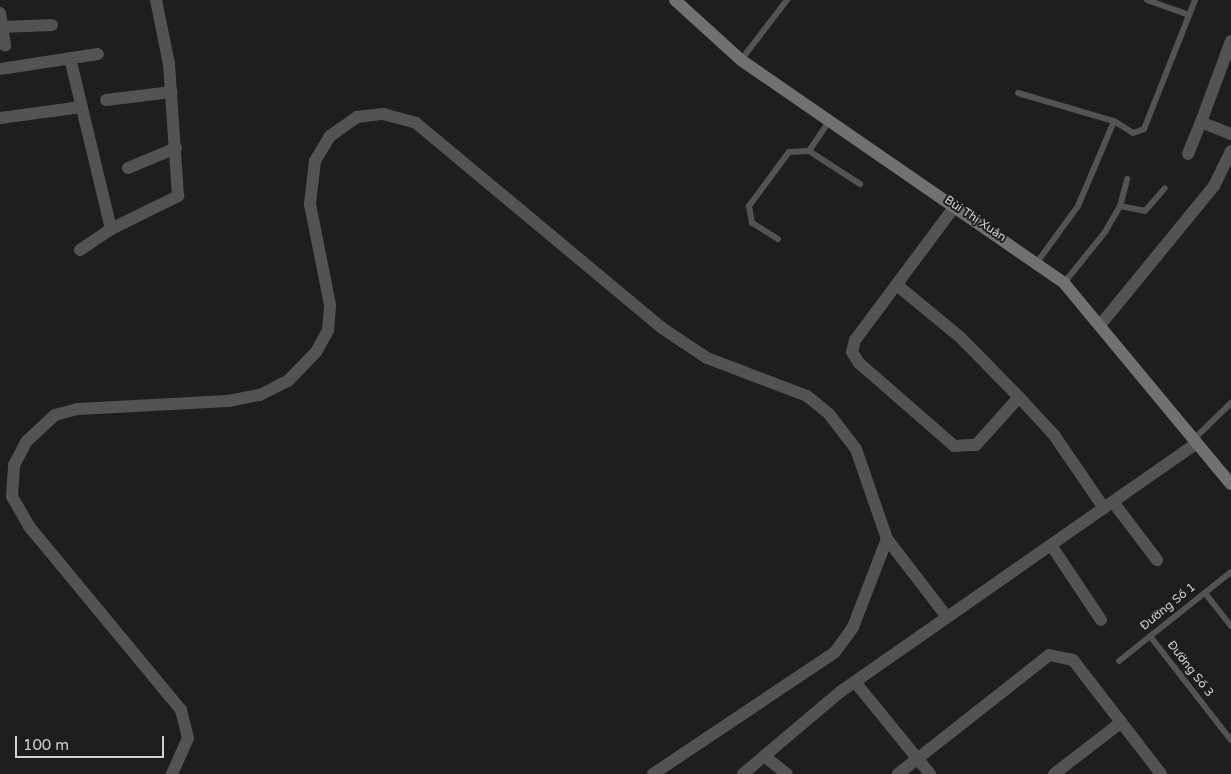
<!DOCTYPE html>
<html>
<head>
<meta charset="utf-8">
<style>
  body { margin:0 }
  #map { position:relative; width:1231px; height:774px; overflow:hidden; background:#1f1d1e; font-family:"Varela Round",sans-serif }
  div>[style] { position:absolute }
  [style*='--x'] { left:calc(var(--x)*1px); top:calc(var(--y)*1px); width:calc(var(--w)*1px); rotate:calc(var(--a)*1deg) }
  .service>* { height:6px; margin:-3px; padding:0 3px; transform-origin:3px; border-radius:3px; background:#545253 }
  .minor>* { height:12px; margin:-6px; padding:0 6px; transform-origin:6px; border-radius:6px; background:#545253 }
  .secondary>* { height:12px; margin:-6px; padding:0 6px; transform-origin:6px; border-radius:6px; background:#727071 }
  span { translate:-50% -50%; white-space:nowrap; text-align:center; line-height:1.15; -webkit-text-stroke:4px #1f1d1e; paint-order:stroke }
  .street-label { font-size:12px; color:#d3d2d2 }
  .scale { position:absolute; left:15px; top:736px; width:149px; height:22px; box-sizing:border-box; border:2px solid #d3d2d2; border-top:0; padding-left:6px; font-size:15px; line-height:18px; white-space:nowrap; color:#d3d2d2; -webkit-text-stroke:4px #1f1d1e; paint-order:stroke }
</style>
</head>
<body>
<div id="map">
  <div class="service">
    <div style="--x:1147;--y:0;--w:45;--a:19.7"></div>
    <div style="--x:741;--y:60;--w:76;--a:-52.5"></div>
    <div style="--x:1018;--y:93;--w:100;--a:16.3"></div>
    <div style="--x:1114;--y:121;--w:22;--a:32"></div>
    <div style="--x:1133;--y:133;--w:12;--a:-20"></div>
    <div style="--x:1144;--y:129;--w:139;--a:-68.4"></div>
    <div style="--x:809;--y:151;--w:61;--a:32.9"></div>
    <div style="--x:1120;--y:206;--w:25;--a:11"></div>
    <div style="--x:1145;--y:211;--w:30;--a:-49"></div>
    <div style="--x:778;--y:239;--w:31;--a:-148"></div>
    <div style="--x:752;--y:223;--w:17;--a:-100"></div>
    <div style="--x:749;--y:206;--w:67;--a:-53.5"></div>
    <div style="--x:789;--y:152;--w:20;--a:-3"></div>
    <div style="--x:809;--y:151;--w:36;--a:-56"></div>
    <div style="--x:1038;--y:261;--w:68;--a:-54"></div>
    <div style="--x:1078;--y:206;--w:92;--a:-67"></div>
    <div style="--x:1064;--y:283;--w:65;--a:-51.2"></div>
    <div style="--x:1105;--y:232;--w:30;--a:-60"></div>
    <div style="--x:1120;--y:206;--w:28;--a:-75"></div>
    <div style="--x:1194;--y:439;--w:52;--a:-44.2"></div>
    <div style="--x:1205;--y:593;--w:42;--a:51.8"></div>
    <div style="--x:1150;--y:636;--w:132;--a:52.1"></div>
    <div style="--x:1119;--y:661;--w:143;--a:-38.5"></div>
  </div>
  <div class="minor">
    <div style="--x:0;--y:13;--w:33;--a:81"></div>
    <div style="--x:2;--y:27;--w:50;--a:-2.3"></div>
    <div style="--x:1231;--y:41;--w:86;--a:110.3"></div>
    <div style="--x:1201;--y:122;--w:32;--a:22"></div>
    <div style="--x:70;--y:58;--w:176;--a:76.5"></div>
    <div style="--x:0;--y:69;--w:99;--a:-8.7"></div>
    <div style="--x:106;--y:100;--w:66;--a:-6.9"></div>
    <div style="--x:0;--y:118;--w:82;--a:-7.7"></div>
    <div style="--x:1188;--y:154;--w:35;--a:-68"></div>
    <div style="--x:128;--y:168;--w:52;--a:-22.6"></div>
    <div style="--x:955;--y:206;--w:167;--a:126.7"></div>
    <div style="--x:855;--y:340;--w:12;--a:104"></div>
    <div style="--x:852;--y:352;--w:13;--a:58"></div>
    <div style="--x:859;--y:363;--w:126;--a:41.1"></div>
    <div style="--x:954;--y:446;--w:22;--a:-3"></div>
    <div style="--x:976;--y:445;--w:64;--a:-48.1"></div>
    <div style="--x:80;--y:250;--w:37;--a:-34"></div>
    <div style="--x:111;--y:229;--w:75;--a:-26.2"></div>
    <div style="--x:178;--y:196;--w:132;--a:-93.9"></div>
    <div style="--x:169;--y:64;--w:65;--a:-101.5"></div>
    <div style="--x:898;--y:286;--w:82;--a:39.5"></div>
    <div style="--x:961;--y:338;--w:83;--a:45.5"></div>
    <div style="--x:1019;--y:397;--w:52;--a:47.4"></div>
    <div style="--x:1054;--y:435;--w:88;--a:55.6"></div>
    <div style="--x:1101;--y:324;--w:178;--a:-50.7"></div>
    <div style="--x:1214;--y:186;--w:39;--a:-64"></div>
    <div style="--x:1113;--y:502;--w:73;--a:52.8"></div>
    <div style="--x:1051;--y:545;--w:90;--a:56.3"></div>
    <div style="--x:855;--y:682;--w:119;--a:50.8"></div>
    <div style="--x:764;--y:756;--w:29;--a:38"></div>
    <div style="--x:172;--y:774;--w:39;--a:-66"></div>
    <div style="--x:188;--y:738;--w:29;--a:-104"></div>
    <div style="--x:181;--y:710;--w:239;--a:-129.6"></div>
    <div style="--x:29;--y:526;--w:34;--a:-120"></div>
    <div style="--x:12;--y:496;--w:31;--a:-86"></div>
    <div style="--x:14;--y:465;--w:27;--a:-62"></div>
    <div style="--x:27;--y:441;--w:38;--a:-43"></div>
    <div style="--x:55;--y:415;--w:24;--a:-15"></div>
    <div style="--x:78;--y:409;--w:150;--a:-3.1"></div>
    <div style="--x:228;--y:401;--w:33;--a:-11"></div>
    <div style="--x:260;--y:395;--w:31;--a:-27"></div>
    <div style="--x:288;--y:381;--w:40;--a:-46"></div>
    <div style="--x:316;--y:352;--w:25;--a:-61"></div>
    <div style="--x:328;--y:330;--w:25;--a:-85"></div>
    <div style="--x:330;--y:305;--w:103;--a:-101.2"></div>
    <div style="--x:310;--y:204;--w:43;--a:-83.4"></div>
    <div style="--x:315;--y:161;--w:29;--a:-59"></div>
    <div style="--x:330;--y:136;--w:33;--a:-35"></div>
    <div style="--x:357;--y:117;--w:26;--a:-7"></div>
    <div style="--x:383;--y:114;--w:34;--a:15"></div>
    <div style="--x:416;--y:123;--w:320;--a:39.8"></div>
    <div style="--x:662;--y:328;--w:54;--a:33.7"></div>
    <div style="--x:707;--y:358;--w:107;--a:20.8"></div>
    <div style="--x:807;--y:396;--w:28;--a:39"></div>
    <div style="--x:829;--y:414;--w:44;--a:52.4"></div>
    <div style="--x:856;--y:449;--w:95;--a:71"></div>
    <div style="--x:887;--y:539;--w:98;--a:52.4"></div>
    <div style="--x:653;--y:774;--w:219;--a:-33.8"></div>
    <div style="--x:835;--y:652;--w:31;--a:-54"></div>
    <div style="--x:853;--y:627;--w:94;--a:-68.9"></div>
    <div style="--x:743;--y:774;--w:127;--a:-40.2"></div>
    <div style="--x:840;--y:692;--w:435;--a:-34.9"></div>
    <div style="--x:898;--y:774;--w:192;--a:-38.2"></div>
    <div style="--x:1049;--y:655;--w:25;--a:12"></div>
    <div style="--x:1073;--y:660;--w:144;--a:52.3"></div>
    <div style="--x:1054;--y:774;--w:82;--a:-37.6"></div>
  </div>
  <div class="secondary">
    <div style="--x:675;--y:0;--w:89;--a:42.3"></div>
    <div style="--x:741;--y:60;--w:393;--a:34.6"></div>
    <div style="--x:1064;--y:283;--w:261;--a:50.3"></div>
  </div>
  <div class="street-label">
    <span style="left:975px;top:219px;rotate:34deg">Bùi Thị Xuân</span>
    <span style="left:1168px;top:607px;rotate:-39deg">Đường Số 1</span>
    <span style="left:1190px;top:669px;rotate:52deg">Đường Số 3</span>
  </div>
  <div class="scale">100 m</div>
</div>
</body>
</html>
